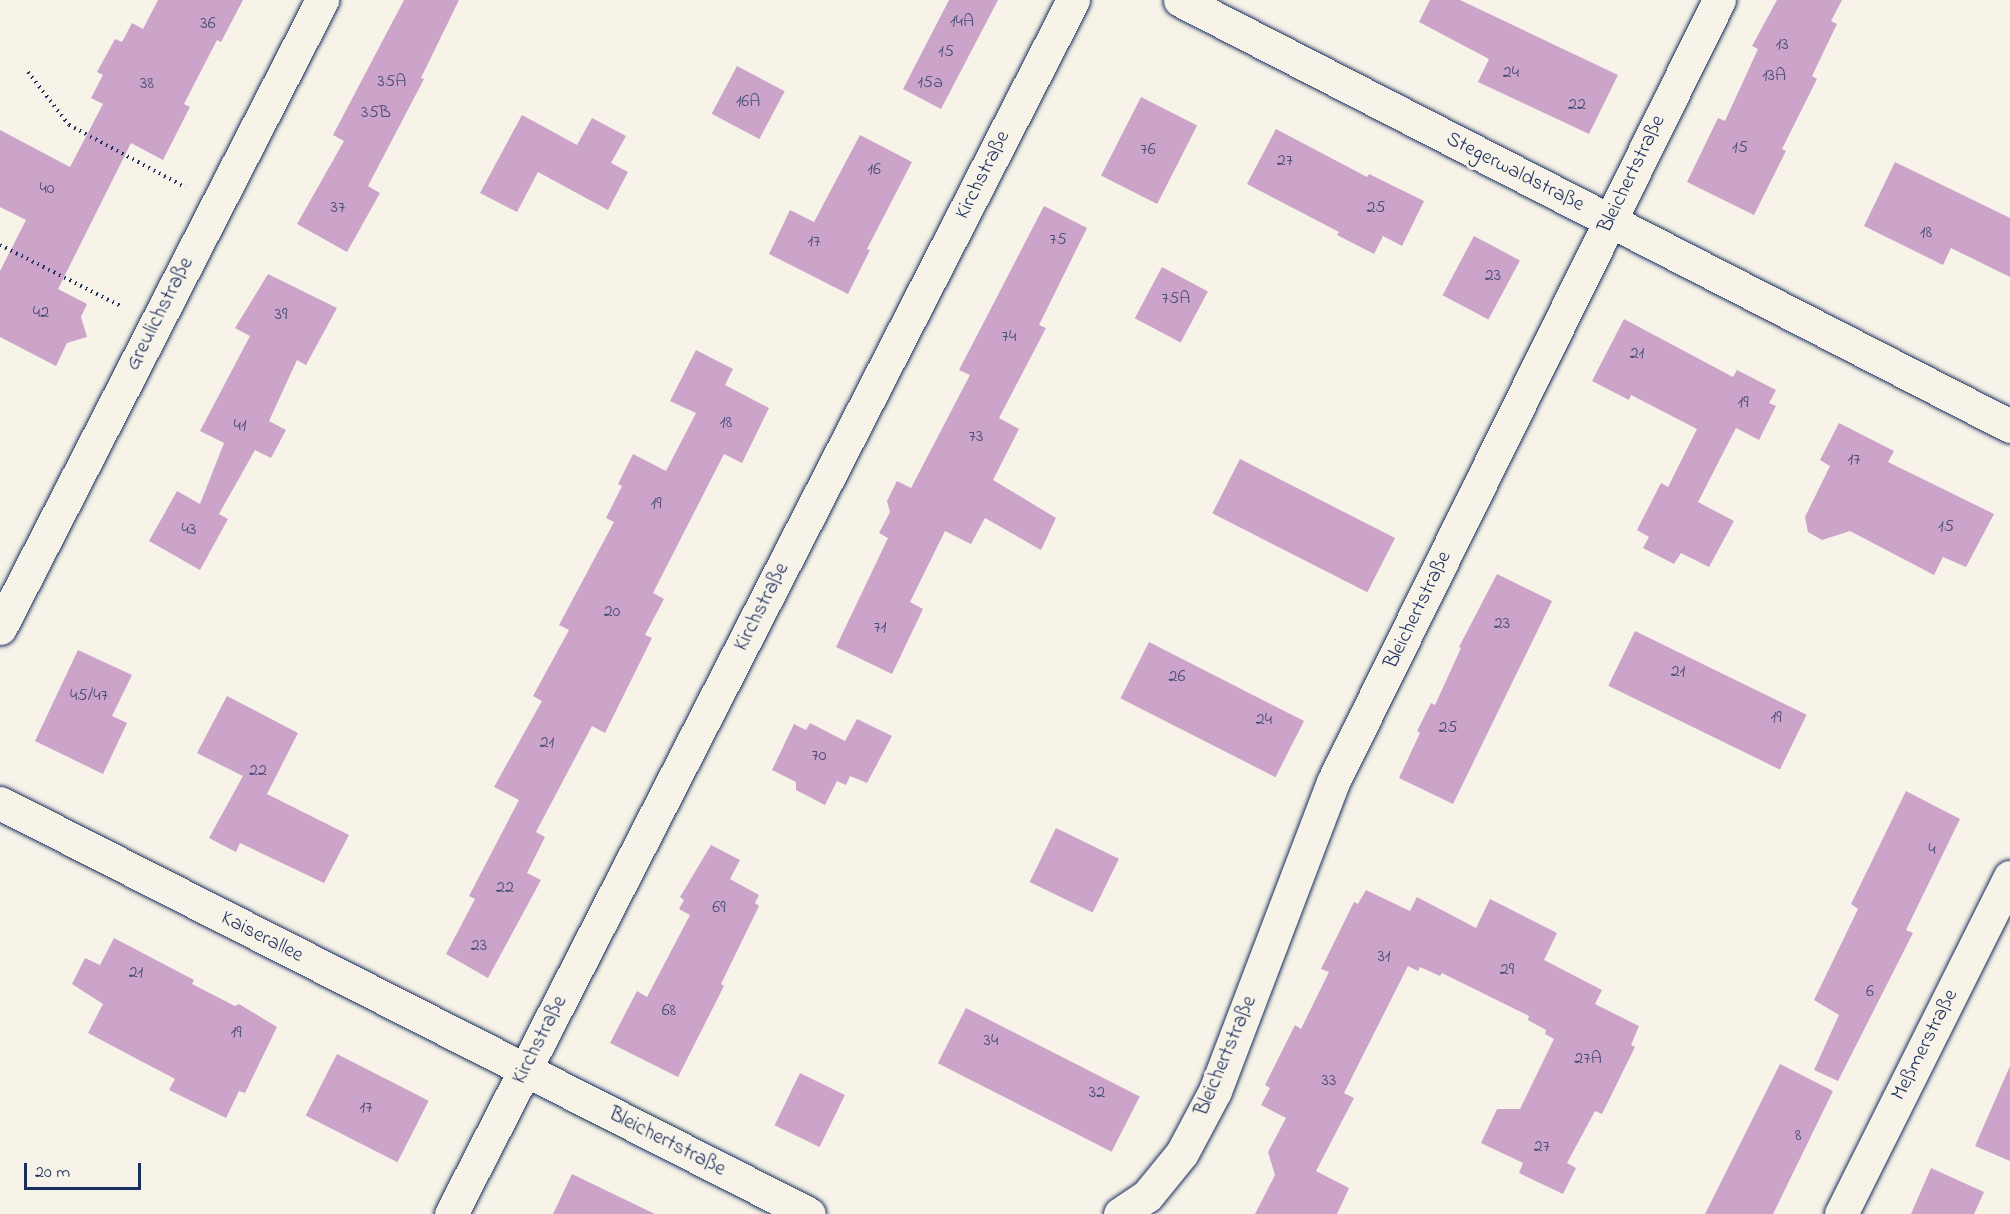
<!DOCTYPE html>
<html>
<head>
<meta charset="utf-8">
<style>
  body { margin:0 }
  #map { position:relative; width:2010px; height:1214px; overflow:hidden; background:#f7f3e8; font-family:"Indie Flower",sans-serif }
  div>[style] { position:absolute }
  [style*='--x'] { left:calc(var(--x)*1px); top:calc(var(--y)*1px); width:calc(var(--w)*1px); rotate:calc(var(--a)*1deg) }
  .building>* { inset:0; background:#cca4ca; transform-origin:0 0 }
  .path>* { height:4px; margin-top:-2px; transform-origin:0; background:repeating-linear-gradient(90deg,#1b2f5e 0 1.5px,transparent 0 6px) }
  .roads { filter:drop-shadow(0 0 2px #1b2f5e) drop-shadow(0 0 2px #1b2f5e) }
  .minor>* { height:33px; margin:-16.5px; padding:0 16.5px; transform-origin:16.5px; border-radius:16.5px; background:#f7f3e8 }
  span { translate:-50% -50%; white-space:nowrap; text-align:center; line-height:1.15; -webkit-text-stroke:6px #f7f3e8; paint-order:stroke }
  .number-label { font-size:18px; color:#474c79 }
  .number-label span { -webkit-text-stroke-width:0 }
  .street-label { font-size:21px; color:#1b2f5e }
  .scale { position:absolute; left:24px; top:1163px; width:117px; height:27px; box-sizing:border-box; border:3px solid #1b2f5e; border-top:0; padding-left:8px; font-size:18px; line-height:21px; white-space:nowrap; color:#1b2f5e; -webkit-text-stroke:4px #f7f3e8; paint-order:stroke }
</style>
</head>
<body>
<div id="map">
  <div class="building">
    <div style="clip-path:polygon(158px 0,243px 0,221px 42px,217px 40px,184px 104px,190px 107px,163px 160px,131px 143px,58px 289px,87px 304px,81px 317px,87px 337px,67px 343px,56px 366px,0 337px,0 271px,26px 220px,0 207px,0 130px,70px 167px,103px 104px,91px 98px,103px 75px,97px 72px,115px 39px,122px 42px,132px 23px,143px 29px)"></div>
    <div style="clip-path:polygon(404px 0,459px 0,421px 78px,424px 79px,368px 186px,380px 193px,347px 252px,297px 224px,344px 141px,333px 135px)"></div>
    <div style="clip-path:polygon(949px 0,998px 0,941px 109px,903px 89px)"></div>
    <div style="clip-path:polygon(1430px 0,1460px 0,1618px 75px,1589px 134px,1478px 82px,1489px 59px,1419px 22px)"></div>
    <div style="clip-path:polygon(1777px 0,1842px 0,1831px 21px,1837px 24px,1812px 76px,1817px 79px,1782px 149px,1786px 151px,1754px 215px,1687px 182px,1718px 118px,1725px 121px,1758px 49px,1752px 46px)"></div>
    <div style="left:737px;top:66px;width:54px;height:54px;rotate:28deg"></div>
    <div style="left:1141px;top:97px;width:63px;height:88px;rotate:27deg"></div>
    <div style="clip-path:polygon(522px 115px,577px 145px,592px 118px,626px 136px,611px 163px,628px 172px,608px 210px,538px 172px,517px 212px,480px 193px)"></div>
    <div style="clip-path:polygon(1276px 129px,1367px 177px,1369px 174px,1424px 201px,1402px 246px,1383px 236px,1374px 254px,1337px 235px,1339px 232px,1247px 184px)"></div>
    <div style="clip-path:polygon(860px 135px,912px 162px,867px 249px,870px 250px,848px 294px,769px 254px,790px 210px,814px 222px)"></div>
    <div style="clip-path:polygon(1895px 162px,2010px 218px,2010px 277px,1951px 248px,1943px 265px,1864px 226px)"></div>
    <div style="clip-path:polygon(1044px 206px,1087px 228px,1039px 325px,1046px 328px,999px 418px,1019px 429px,993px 480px,1056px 518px,1041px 550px,985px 518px,971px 544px,945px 531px,910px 602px,923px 609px,892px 674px,836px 647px,888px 538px,879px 533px,890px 512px,887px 501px,897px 481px,911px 488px,970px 375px,959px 370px)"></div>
    <div style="left:1474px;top:236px;width:52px;height:67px;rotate:28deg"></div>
    <div style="left:1162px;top:267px;width:52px;height:58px;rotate:28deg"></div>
    <div style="clip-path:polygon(268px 274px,337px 308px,306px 365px,297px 360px,269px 421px,286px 430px,271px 458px,255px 450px,219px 514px,228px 519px,200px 570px,149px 541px,177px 491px,200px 504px,224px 443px,200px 431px,250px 336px,235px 328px)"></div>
    <div style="clip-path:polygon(1624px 319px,1733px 377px,1737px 370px,1776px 390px,1769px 403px,1776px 406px,1759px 440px,1736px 428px,1698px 502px,1734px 521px,1709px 567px,1681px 553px,1674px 564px,1643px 548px,1649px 537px,1637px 530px,1661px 483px,1668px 487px,1697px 429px,1631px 395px,1629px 400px,1592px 381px)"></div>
    <div style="clip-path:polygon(696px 350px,733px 369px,725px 385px,769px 408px,742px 463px,724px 454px,653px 593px,664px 599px,645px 635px,652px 638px,605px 733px,592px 726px,536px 832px,545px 837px,527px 873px,541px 880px,488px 978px,446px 954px,475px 899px,469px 896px,519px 800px,494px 787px,542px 701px,533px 696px,569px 630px,559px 625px,614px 522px,606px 518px,622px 486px,618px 484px,633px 454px,666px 471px,696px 413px,670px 401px)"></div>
    <div style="clip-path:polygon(1839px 423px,1894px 451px,1888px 462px,1994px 514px,1966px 567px,1943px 557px,1934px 575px,1850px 531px,1822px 540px,1808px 532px,1805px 517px,1830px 466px,1820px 460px)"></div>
    <div style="left:1240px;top:459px;width:174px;height:61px;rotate:27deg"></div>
    <div style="clip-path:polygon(1497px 574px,1552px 601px,1453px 804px,1399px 778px,1420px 733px,1417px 731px,1431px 703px,1435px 705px,1461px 648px,1459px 647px)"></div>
    <div style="left:1635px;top:631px;width:191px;height:61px;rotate:26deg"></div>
    <div style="left:1149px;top:642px;width:174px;height:63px;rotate:27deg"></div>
    <div style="clip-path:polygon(78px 650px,132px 675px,112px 716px,127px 723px,103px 774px,35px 741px)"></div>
    <div style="clip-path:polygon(227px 696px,298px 733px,267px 794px,349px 835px,324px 883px,240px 843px,236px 852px,209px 838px,243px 776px,197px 753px)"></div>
    <div style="clip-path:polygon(857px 719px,892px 736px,867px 783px,850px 776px,846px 785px,837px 781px,825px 805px,796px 790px,796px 782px,772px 770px,794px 724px,806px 730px,810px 723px,845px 741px)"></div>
    <div style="clip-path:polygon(1906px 791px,1960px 819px,1906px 930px,1913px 933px,1838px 1081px,1814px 1070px,1839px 1015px,1814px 1000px,1858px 909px,1851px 904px)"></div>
    <div style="left:1056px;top:828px;width:70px;height:60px;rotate:26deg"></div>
    <div style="clip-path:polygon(711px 845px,740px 860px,730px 879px,759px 895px,755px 903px,759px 906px,721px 984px,724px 986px,678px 1077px,610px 1043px,637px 991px,647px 997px,690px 915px,679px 909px,684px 900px,680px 897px)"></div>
    <div style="clip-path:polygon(1366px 890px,1410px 911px,1417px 897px,1476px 928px,1490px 899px,1557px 933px,1544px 960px,1602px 990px,1595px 1004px,1639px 1026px,1631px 1045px,1635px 1047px,1602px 1114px,1595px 1111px,1567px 1163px,1576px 1168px,1563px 1194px,1519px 1173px,1523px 1163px,1481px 1143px,1497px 1109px,1520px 1109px,1554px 1039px,1545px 1034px,1546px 1030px,1528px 1020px,1529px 1016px,1442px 973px,1440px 976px,1420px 967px,1418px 971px,1408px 966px,1344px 1093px,1354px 1098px,1316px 1171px,1349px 1188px,1337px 1214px,1255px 1214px,1275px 1175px,1268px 1152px,1286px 1118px,1261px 1105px,1270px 1088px,1265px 1085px,1295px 1025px,1301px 1029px,1329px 972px,1321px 969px,1354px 902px,1358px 904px)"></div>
    <div style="clip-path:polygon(114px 938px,194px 980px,192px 984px,235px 1006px,239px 1004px,277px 1027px,245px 1093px,239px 1091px,226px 1118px,169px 1090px,175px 1079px,88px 1033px,103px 1004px,72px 984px,85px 958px,100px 965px)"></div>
    <div style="left:966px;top:1008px;width:195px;height:62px;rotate:27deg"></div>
    <div style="left:337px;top:1054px;width:103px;height:69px;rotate:27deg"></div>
    <div style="clip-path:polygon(1780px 1064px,1833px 1091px,1773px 1214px,1705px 1214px)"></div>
    <div style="clip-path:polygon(2010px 1066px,2010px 1161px,1975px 1146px)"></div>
    <div style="left:800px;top:1073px;width:50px;height:58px;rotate:26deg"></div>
    <div style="clip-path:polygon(1931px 1168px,1984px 1192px,1974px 1214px,1911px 1214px)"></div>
    <div style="clip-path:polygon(572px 1174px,655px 1214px,553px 1214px)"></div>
  </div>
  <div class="path">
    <div style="--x:28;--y:72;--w:67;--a:52.3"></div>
    <div style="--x:69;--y:125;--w:132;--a:28.1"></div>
    <div style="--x:0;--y:245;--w:138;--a:26.8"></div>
  </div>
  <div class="roads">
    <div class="minor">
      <div style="--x:1180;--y:0;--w:933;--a:27.17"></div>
      <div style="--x:0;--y:628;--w:706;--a:-62.85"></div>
      <div style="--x:0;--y:803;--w:907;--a:26.93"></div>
      <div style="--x:451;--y:1214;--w:1364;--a:-62.87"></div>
      <div style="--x:1120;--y:1214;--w:32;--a:-34"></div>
      <div style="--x:1147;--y:1196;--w:55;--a:-50.9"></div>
      <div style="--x:1182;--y:1153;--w:70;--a:-62"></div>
      <div style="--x:1215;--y:1091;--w:331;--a:-69.1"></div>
      <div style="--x:1333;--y:782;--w:872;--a:-63.73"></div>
      <div style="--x:1841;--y:1214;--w:377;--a:-63.4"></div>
    </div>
  </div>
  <div class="number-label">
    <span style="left:962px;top:22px">14A</span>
    <span style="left:208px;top:24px">36</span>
    <span style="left:1782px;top:45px">13</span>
    <span style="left:946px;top:52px">15</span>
    <span style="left:1511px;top:73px">24</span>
    <span style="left:1774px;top:76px">13A</span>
    <span style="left:392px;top:82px">35A</span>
    <span style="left:930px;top:83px">15a</span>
    <span style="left:147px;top:84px">38</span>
    <span style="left:748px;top:102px">16A</span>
    <span style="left:1577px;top:105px">22</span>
    <span style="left:376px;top:113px">35B</span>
    <span style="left:1740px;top:148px">15</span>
    <span style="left:1148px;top:150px">76</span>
    <span style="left:1285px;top:161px">27</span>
    <span style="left:874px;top:170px">16</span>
    <span style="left:47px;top:189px">40</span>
    <span style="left:338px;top:208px">37</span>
    <span style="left:1376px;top:208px">25</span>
    <span style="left:1926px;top:233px">18</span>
    <span style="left:1058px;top:240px">75</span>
    <span style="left:814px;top:242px">17</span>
    <span style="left:1493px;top:276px">23</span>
    <span style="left:1176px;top:299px">75A</span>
    <span style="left:41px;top:313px">42</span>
    <span style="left:281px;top:315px">39</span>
    <span style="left:1009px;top:337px">74</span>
    <span style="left:1637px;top:354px">21</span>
    <span style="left:1743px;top:403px">19</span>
    <span style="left:726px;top:423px">18</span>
    <span style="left:240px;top:426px">41</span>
    <span style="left:976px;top:437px">73</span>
    <span style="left:1854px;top:460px">17</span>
    <span style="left:656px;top:504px">19</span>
    <span style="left:1946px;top:527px">15</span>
    <span style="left:189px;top:530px">43</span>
    <span style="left:612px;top:612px">20</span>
    <span style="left:1502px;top:624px">23</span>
    <span style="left:880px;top:628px">71</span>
    <span style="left:1678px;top:672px">21</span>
    <span style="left:1177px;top:677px">26</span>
    <span style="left:89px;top:696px">45/47</span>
    <span style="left:1776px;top:718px">19</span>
    <span style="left:1264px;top:720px">24</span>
    <span style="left:1448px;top:728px">25</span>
    <span style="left:547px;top:743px">21</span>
    <span style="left:819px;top:756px">70</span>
    <span style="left:258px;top:771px">22</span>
    <span style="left:1932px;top:850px">4</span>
    <span style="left:505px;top:888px">22</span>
    <span style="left:719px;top:908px">69</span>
    <span style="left:479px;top:946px">23</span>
    <span style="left:1384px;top:957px">31</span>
    <span style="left:1507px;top:970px">29</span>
    <span style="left:136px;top:973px">21</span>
    <span style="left:1870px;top:992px">6</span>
    <span style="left:669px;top:1011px">68</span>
    <span style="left:236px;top:1033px">19</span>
    <span style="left:991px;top:1041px">34</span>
    <span style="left:1588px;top:1059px">27A</span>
    <span style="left:1329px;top:1081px">33</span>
    <span style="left:1097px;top:1093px">32</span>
    <span style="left:366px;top:1108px">17</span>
    <span style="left:1798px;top:1136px">8</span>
    <span style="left:1542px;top:1147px">27</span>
  </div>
  <div class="street-label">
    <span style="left:1515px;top:172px;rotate:27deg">Stegerwaldstraße</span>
    <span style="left:1632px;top:174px;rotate:-64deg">Bleichertstraße</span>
    <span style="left:983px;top:175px;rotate:-63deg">Kirchstraße</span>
    <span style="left:160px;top:314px;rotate:-63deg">Greulichstraße</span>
    <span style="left:762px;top:607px;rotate:-63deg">Kirchstraße</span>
    <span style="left:1418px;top:610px;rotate:-64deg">Bleichertstraße</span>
    <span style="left:262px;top:937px;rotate:27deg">Kaiserallee</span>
    <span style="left:540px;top:1040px;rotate:-63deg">Kirchstraße</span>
    <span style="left:1925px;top:1045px;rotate:-63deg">Meßmerstraße</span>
    <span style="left:1226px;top:1056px;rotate:-67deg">Bleichertstraße</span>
    <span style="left:667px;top:1142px;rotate:27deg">Bleichertstraße</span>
  </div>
  <div class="scale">20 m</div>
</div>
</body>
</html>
